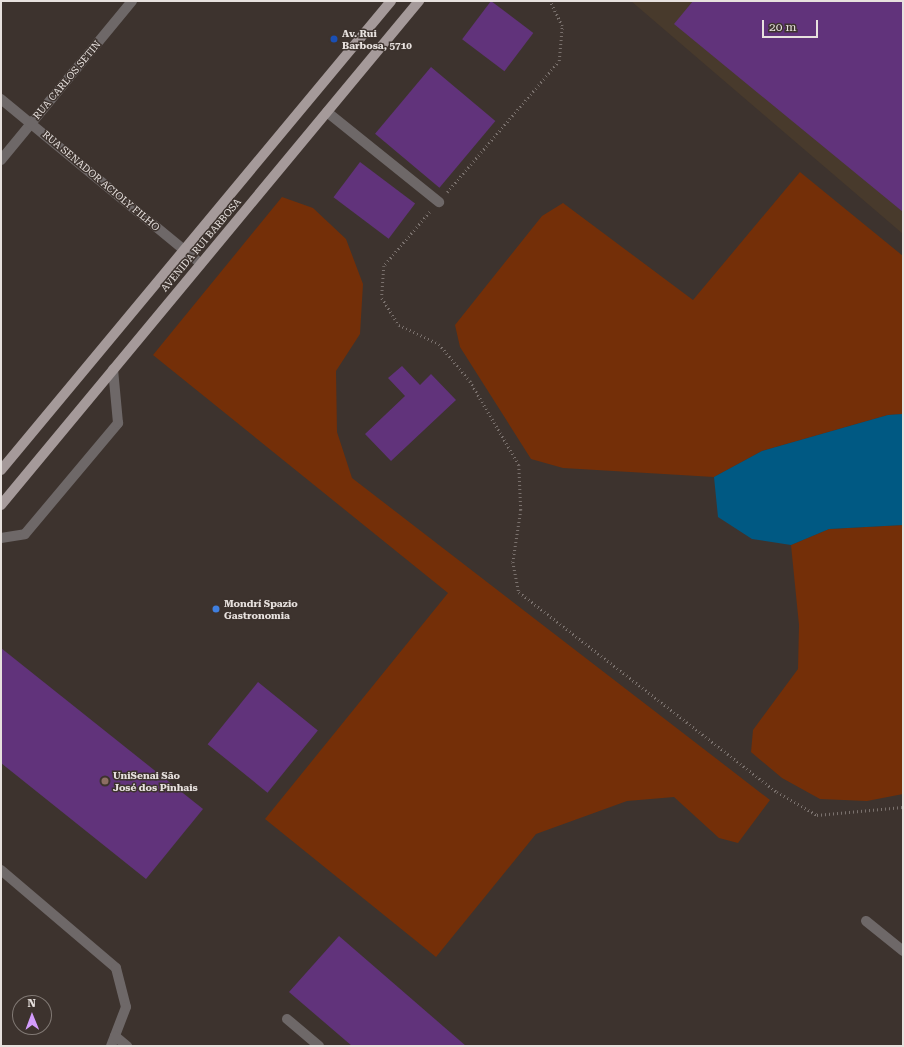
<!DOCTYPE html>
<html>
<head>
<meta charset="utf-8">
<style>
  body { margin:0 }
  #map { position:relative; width:904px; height:1047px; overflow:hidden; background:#3d332e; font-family:"Roboto Serif",serif }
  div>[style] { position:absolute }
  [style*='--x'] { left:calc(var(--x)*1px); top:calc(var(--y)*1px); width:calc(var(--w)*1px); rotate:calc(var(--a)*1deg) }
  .industrial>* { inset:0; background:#483a2c }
  .green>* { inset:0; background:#742f08 }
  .water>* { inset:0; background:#005983 }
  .building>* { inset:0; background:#61337b; transform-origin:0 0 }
  .path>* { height:2.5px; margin-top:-1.25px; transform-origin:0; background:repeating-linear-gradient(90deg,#7a716d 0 1px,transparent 0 4px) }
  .service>* { height:10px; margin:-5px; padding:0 5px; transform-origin:5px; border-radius:5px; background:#6e6868 }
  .minor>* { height:10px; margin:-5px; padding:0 5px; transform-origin:5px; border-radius:5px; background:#6e6868 }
  .tertiary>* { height:10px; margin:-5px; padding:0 5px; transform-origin:5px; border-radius:5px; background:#6e6868 }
  .primary>* { height:10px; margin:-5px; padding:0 5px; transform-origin:5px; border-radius:5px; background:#a59a9a }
  .dots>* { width:11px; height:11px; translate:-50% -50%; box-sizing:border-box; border:2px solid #3d332e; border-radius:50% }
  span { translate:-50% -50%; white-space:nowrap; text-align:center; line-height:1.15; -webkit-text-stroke:3px #3d332e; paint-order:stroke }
  .poi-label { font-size:10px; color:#e7e1de; font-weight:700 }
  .left { translate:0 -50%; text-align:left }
  .street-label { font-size:10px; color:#e7e1de }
  .frame { position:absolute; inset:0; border:2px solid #e7e1de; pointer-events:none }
  .north { position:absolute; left:12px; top:995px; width:40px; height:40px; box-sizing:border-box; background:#3d332e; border:1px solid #817974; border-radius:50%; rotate:359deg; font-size:11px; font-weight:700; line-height:16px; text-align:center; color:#e7e1de }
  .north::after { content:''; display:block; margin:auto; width:14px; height:18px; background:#d39cfc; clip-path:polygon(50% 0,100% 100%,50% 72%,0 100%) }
  .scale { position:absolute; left:762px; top:20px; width:56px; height:18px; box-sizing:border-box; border:2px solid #e7e1de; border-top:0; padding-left:5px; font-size:12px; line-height:14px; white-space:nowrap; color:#e7e1de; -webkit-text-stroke:3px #3d332e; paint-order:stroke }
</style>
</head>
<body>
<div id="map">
  <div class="industrial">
    <div style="clip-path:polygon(631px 1px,903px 1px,903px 234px)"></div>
  </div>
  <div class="green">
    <div style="clip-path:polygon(800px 172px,903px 256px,903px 414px,888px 415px,762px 451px,714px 477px,563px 468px,531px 459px,460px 347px,455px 325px,542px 216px,563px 203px,693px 300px)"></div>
    <div style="clip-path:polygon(282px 197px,313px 208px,346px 239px,363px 284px,360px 334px,336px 371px,337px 432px,352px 478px,770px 800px,738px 843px,719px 838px,674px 797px,627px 801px,536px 834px,436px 957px,265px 819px,448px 593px,153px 355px)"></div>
    <div style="clip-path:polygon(903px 525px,903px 794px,867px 801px,820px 799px,782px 778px,751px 752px,753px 730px,798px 669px,799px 625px,791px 545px,829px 529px)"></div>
  </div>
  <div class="water">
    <div style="clip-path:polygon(903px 414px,903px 525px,829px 529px,791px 545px,752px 539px,718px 517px,714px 477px,762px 451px,888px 415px)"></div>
  </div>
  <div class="building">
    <div style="left:491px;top:1px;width:53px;height:48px;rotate:37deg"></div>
    <div style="clip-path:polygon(693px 1px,903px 1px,903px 212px,674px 24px)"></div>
    <div style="left:431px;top:67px;width:84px;height:87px;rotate:40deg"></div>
    <div style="left:360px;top:162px;width:69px;height:44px;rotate:37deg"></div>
    <div style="clip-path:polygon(402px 366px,420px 385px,431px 374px,456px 400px,391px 461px,365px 434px,405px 396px,388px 378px)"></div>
    <div style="clip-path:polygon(1px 648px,203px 809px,146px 879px,1px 763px)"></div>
    <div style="left:258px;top:682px;width:77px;height:80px;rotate:39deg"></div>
    <div style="clip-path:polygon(339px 936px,466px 1046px,352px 1046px,289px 992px)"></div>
  </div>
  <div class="path">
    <div style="--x:447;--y:192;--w:172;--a:-49.5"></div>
    <div style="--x:559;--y:61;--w:35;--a:-85"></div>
    <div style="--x:562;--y:26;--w:28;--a:-116"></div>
    <div style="--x:430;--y:212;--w:71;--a:130.4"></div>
    <div style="--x:384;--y:266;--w:32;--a:94"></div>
    <div style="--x:382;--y:298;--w:32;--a:58"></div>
    <div style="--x:399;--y:325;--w:44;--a:25.4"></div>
    <div style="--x:439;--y:344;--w:48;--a:50"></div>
    <div style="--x:470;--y:381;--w:97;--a:59.7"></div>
    <div style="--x:519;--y:465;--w:45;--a:87.5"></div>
    <div style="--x:521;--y:510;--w:53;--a:98.7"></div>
    <div style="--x:513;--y:562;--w:31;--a:79"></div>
    <div style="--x:519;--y:592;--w:326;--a:37.8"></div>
    <div style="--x:777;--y:792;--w:46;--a:29.9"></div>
    <div style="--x:817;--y:815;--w:86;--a:-5.3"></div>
  </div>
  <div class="service">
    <div style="--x:327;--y:112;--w:144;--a:38.8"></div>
    <div style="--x:1;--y:538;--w:24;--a:-9"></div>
    <div style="--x:25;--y:534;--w:145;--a:-50"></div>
    <div style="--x:118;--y:423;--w:54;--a:-95.3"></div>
    <div style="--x:1;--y:870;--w:151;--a:40.4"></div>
    <div style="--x:116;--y:968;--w:40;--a:75.6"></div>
    <div style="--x:126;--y:1007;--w:42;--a:111"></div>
    <div style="--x:287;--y:1019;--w:42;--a:40.2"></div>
    <div style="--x:115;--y:1036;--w:16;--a:40"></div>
  </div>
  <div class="minor">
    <div style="--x:1;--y:160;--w:206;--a:-50.5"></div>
    <div style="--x:866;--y:921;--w:48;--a:39"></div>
  </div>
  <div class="tertiary">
    <div style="--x:1;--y:99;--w:259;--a:39.5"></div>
  </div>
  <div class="primary">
    <div style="--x:1;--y:470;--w:610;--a:-50.25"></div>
    <div style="--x:1;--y:505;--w:655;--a:-50.33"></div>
  </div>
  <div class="dots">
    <div style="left:334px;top:39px;background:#1a4fb4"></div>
    <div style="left:216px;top:609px;background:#3f7fe0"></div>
    <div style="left:105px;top:781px;background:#8d6e63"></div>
  </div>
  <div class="poi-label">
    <span class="left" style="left:342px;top:39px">Av. Rui<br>Barbosa, 5710</span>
    <span class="left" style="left:224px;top:609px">Mondrí Spazio<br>Gastronomia</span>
    <span class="left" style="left:113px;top:781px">UniSenai São<br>José dos Pinhais</span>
  </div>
  <div class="street-label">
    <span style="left:67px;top:80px;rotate:-50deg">RUA CARLOS SETIN</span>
    <span style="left:101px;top:181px;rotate:40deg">RUA SENADOR ACIOLY FILHO</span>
    <span style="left:201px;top:245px;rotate:-50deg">AVENIDA RUI BARBOSA</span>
  </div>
  <div class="frame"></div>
  <div class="north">N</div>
  <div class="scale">20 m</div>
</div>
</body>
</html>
